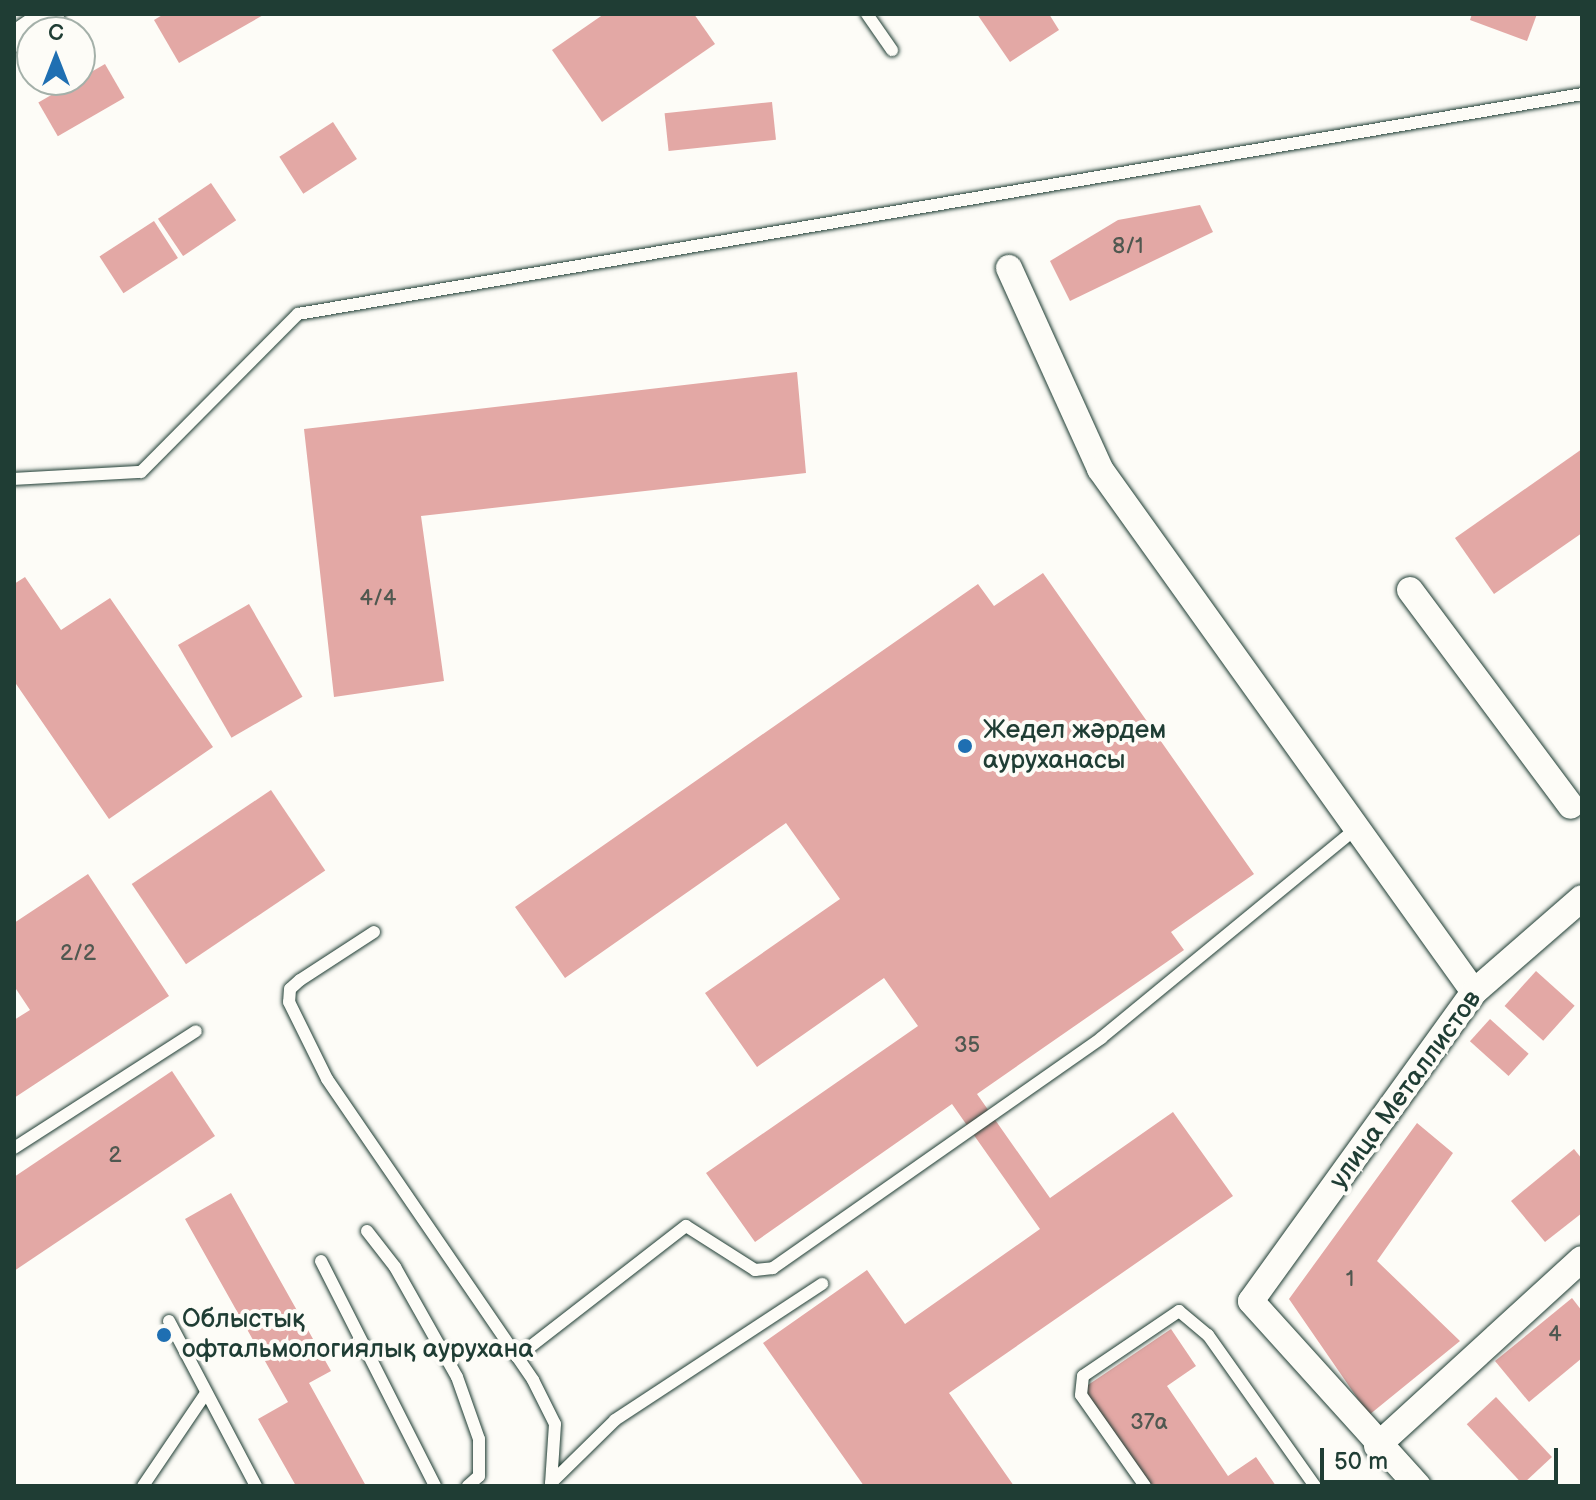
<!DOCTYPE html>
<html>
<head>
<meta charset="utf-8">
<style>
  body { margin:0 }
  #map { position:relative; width:1596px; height:1500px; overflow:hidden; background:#fdfcf7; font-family:"Balsamiq Sans",sans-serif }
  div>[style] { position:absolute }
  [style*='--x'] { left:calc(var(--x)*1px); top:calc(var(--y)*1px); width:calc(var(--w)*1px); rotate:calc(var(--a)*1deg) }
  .building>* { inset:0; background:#e3a8a5; transform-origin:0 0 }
  .roads { filter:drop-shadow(0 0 2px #1f3d34) drop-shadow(0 0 2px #1f3d34) }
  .service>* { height:12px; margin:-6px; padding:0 6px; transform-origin:6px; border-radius:6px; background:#fdfcf7 }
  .minor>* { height:26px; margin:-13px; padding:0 13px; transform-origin:13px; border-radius:13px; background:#fdfcf7 }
  .dots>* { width:22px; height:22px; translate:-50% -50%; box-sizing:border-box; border:4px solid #fdfcf7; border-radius:50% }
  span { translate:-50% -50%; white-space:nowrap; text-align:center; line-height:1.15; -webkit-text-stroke:8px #fdfcf7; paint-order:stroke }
  .number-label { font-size:22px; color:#505850 }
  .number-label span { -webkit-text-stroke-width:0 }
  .poi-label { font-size:26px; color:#1f3d34 }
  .left { translate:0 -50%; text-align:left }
  .street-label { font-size:26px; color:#1f3d34 }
  .frame { position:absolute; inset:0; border:16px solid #1f3d34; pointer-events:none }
  .north { position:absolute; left:16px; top:16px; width:80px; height:80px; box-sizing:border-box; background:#fdfcf7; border:2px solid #a4b0a9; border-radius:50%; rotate:0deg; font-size:22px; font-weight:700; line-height:32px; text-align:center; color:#1f3d34 }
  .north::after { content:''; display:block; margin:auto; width:28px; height:36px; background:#1f6fb2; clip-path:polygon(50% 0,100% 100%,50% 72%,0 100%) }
  .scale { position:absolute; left:1320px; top:1448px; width:238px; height:36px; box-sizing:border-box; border:4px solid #1f3d34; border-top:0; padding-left:10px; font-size:24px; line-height:28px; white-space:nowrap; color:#1f3d34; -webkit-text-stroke:6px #fdfcf7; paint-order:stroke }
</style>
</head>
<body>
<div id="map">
  <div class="building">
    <div style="clip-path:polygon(164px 14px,265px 14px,179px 63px,154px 20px)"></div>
    <div style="clip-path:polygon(604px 14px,694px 14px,715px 44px,602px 122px,552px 50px)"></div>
    <div style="clip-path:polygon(977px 14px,1049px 14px,1059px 30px,1010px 62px)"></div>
    <div style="clip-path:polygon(1472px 14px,1537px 14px,1527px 41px,1470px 20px)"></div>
    <div style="left:105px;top:64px;width:39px;height:77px;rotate:60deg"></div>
    <div style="left:772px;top:102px;width:38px;height:108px;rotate:84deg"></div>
    <div style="left:333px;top:122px;width:44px;height:64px;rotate:57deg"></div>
    <div style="left:211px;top:183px;width:45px;height:64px;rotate:56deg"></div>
    <div style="clip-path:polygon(1200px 205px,1213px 232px,1070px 301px,1050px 261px,1118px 220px)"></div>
    <div style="left:154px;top:221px;width:44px;height:65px;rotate:57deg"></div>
    <div style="clip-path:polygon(797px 372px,806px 473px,421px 516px,444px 681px,334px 697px,304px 429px)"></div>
    <div style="clip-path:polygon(1582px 449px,1582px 533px,1494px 594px,1455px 538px)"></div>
    <div style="clip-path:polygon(1043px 573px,1254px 874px,1171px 932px,1184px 950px,977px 1094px,1050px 1198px,1173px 1112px,1233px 1196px,949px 1393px,1014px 1486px,864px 1486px,763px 1343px,867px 1270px,905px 1324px,1040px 1229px,952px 1104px,755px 1242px,706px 1173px,918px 1026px,884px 978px,757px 1067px,705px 993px,840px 899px,786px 823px,565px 978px,515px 907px,978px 584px,994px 606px)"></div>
    <div style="clip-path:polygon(25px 577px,61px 630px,110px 598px,213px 747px,109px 819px,14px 681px,14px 584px)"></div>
    <div style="left:249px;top:604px;width:107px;height:82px;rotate:60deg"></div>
    <div style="left:271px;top:790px;width:97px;height:168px;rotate:56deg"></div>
    <div style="clip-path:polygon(88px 874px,169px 996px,14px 1098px,14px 1020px,30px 1010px,14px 986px,14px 923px)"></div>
    <div style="left:1536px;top:971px;width:52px;height:47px;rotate:42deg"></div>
    <div style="left:1490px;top:1019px;width:52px;height:30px;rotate:42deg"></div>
    <div style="clip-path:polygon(172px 1071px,215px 1136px,14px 1271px,14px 1177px)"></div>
    <div style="clip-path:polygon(1417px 1123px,1453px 1153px,1377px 1261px,1460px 1341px,1369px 1415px,1289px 1299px)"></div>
    <div style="clip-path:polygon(1574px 1149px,1582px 1159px,1582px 1213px,1545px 1242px,1511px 1201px)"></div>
    <div style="clip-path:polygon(231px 1193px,331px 1371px,309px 1383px,366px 1486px,296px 1486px,258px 1419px,288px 1402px,185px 1219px)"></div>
    <div style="clip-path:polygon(1572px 1298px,1582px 1311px,1582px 1358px,1529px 1402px,1495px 1361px)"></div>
    <div style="clip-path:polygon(1171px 1329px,1196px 1366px,1167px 1386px,1228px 1476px,1256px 1457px,1276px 1486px,1148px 1486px,1082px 1389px)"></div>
    <div style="left:1496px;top:1397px;width:82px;height:40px;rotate:47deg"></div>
  </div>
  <div class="roads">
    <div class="service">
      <div style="--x:867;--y:14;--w:44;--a:55.2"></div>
      <div style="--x:14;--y:479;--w:127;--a:-3.2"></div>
      <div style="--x:141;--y:472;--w:223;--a:-45.2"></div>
      <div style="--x:298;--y:314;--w:1303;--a:-9.72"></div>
      <div style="--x:374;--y:932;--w:88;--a:147"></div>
      <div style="--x:300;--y:980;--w:13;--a:138"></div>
      <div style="--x:290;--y:989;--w:13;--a:94"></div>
      <div style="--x:289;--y:1002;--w:86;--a:63.7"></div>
      <div style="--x:327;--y:1079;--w:365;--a:55.6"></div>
      <div style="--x:533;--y:1380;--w:49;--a:63.4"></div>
      <div style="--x:555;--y:1424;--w:60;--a:93.8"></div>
      <div style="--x:14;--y:1148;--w:216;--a:-32.7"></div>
      <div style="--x:367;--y:1231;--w:46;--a:52.1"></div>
      <div style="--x:395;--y:1267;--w:126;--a:60.6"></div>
      <div style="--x:457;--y:1377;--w:66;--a:70.5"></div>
      <div style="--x:479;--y:1439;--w:37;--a:90"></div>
      <div style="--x:479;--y:1476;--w:15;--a:138"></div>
      <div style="--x:321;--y:1261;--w:252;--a:63.1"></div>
      <div style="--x:169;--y:1321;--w:187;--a:62.2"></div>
      <div style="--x:517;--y:1357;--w:214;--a:-37.8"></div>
      <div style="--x:686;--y:1226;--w:82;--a:32.5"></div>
      <div style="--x:755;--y:1270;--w:18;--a:-6"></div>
      <div style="--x:773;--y:1268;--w:401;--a:-35"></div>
      <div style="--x:1101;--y:1038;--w:331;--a:-39.4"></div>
      <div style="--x:551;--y:1483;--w:90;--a:-44.5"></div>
      <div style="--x:615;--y:1420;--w:248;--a:-33.3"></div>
      <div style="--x:143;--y:1486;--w:112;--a:-55.9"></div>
      <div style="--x:1145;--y:1486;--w:111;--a:-125.1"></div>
      <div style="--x:1081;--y:1395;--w:19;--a:-84"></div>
      <div style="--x:1083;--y:1376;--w:116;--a:-34.1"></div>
      <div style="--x:1179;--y:1311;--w:38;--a:40"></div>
      <div style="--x:1208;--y:1335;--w:185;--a:54.7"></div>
    </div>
    <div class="minor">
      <div style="--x:14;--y:39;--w:45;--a:-34"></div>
      <div style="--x:1009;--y:268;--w:221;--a:65.6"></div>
      <div style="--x:1100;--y:469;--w:643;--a:54.43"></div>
      <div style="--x:1410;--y:590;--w:269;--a:53.3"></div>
      <div style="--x:1377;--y:1446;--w:277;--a:-42.4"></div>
      <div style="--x:1418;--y:1486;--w:249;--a:-132.1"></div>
      <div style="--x:1251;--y:1301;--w:381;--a:-54.2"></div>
      <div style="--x:1474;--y:992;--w:143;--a:-41"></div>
    </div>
  </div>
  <div class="dots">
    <div style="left:965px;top:746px;background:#1f6fb2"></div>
    <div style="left:164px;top:1335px;background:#1f6fb2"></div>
  </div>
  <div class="number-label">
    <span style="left:1128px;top:247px">8/1</span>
    <span style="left:378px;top:599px">4/4</span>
    <span style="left:78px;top:954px">2/2</span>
    <span style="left:967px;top:1046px">35</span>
    <span style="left:115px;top:1156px">2</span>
    <span style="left:1350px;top:1280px">1</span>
    <span style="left:1555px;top:1335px">4</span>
    <span style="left:1149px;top:1423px">37а</span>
  </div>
  <div class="poi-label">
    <span class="left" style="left:983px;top:746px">Жедел жәрдем<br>ауруханасы</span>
    <span class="left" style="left:182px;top:1335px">Облыстық<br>офтальмологиялық аурухана</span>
  </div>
  <div class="street-label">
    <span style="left:1406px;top:1090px;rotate:-54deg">улица Металлистов</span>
  </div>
  <div class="frame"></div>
  <div class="north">С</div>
  <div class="scale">50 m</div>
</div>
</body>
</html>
